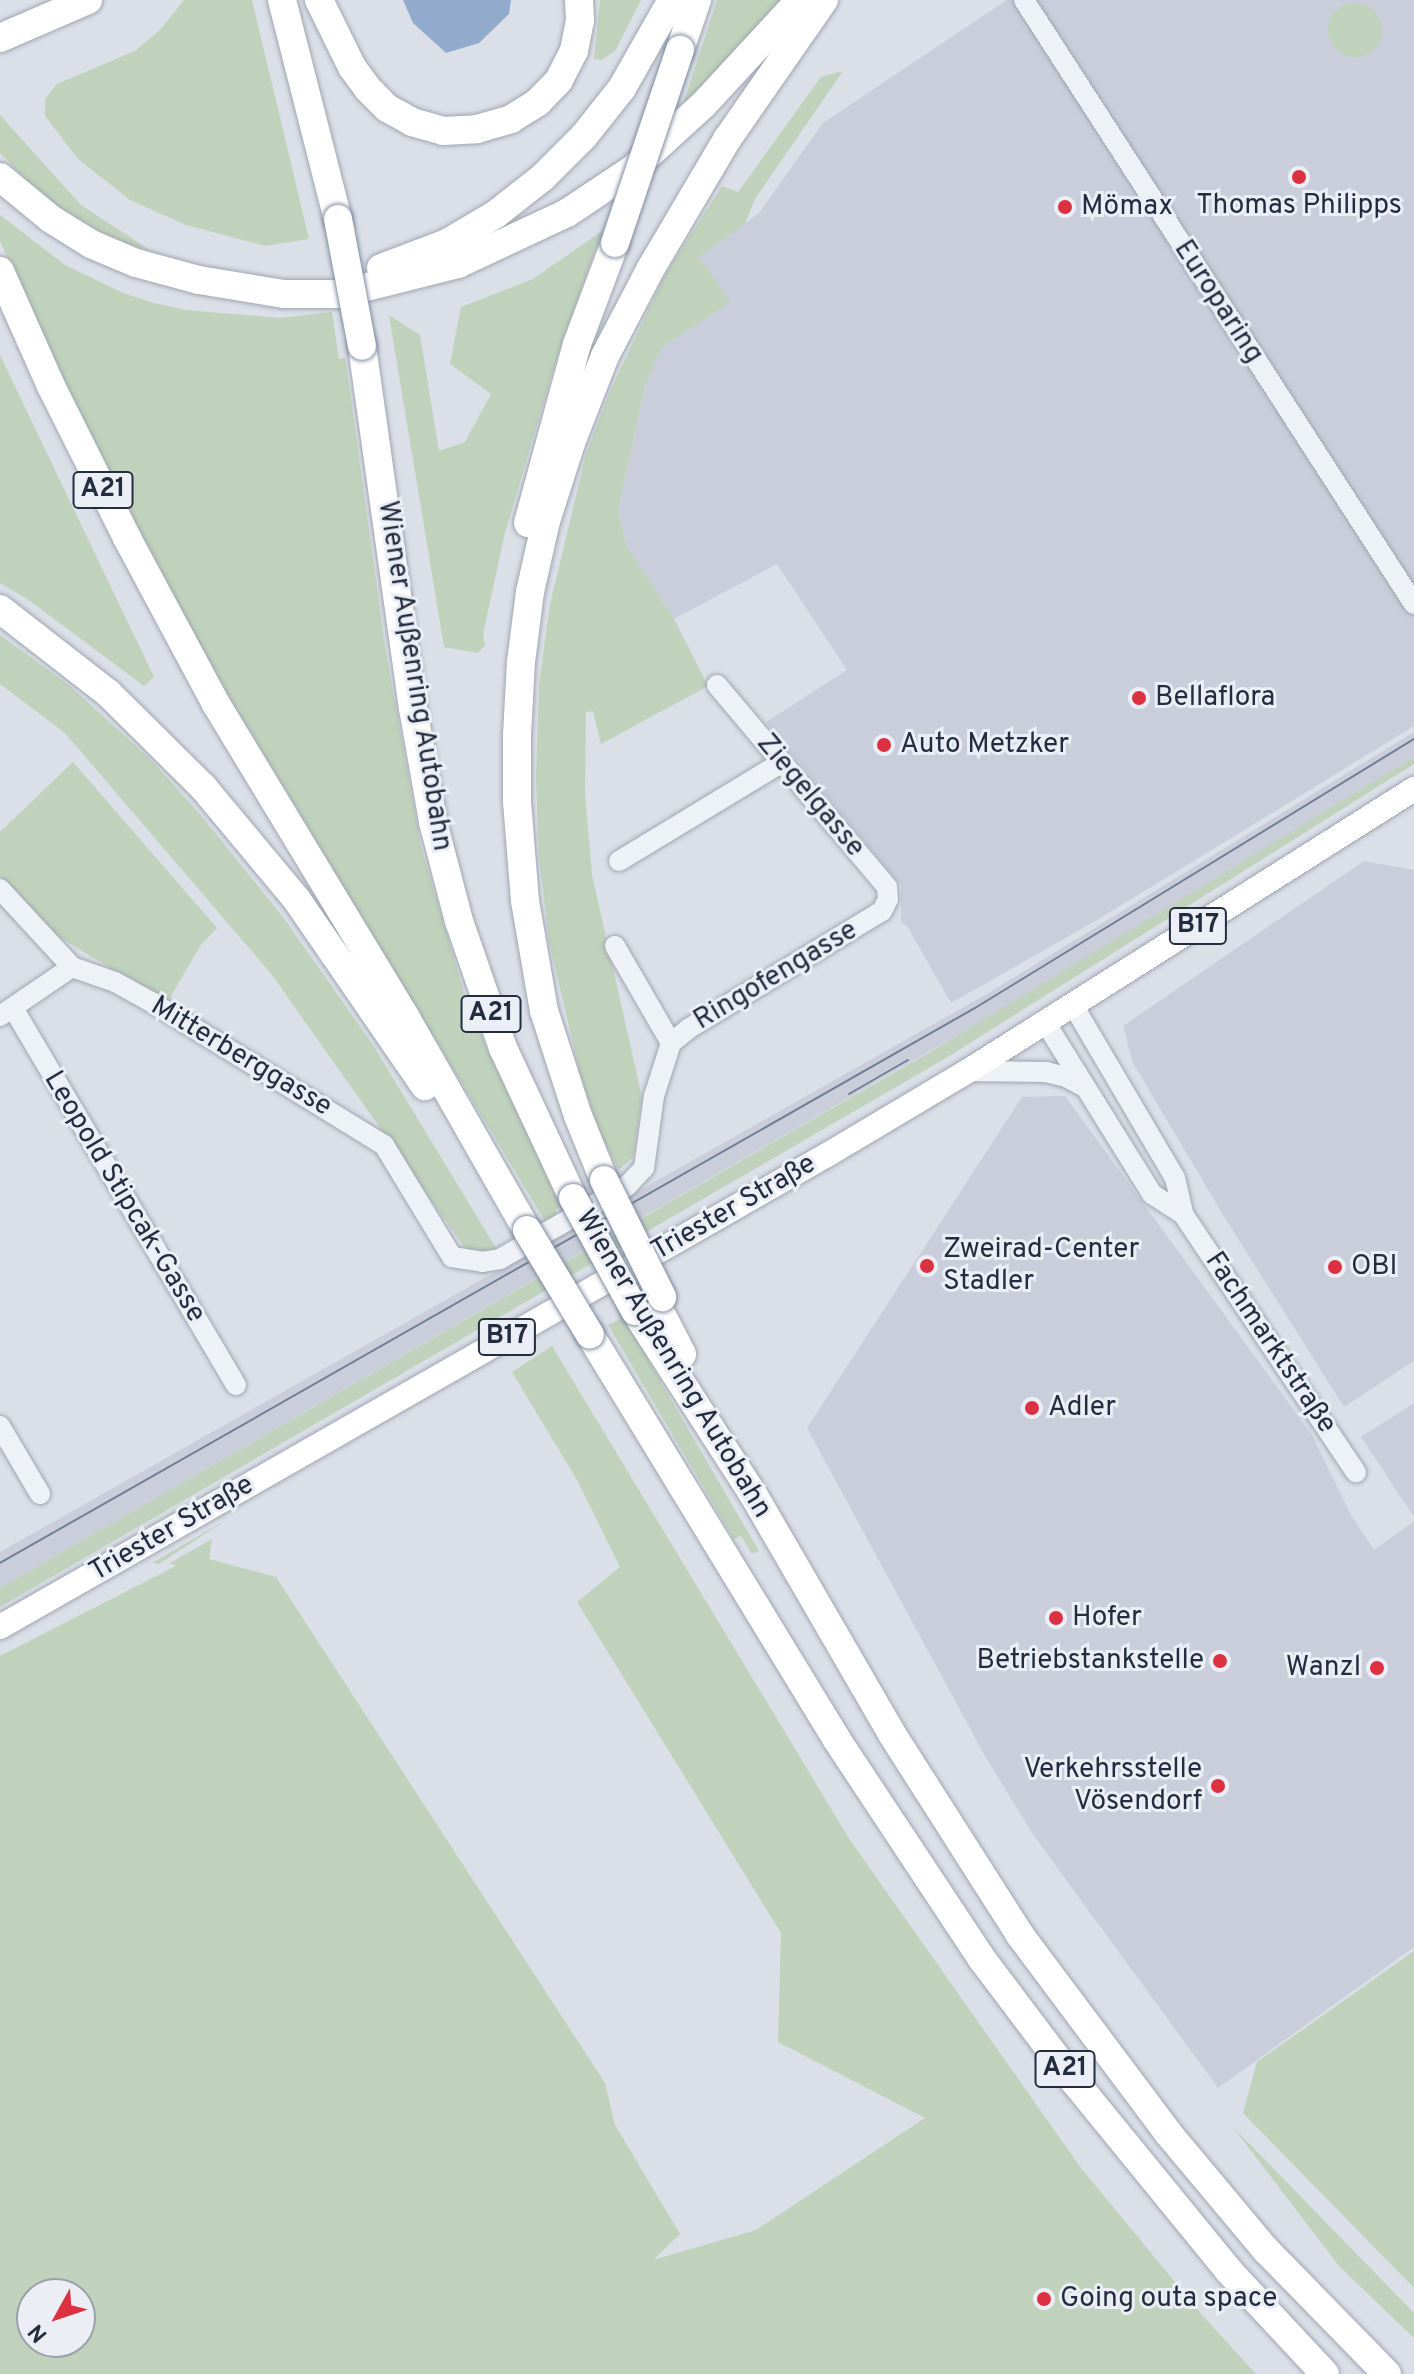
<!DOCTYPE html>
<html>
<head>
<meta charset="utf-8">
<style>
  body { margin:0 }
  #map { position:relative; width:1414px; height:2374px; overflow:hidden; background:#dbdfe8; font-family:Overpass,sans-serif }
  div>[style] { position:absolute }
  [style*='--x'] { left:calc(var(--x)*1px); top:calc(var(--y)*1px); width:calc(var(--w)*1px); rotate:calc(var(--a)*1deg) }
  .built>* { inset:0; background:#c9ceda }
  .green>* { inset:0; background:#c0d2bb }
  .round { border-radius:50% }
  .water>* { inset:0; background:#92abcc }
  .roads { filter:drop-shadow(0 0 2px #a0a6b2) drop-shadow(0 0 2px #a0a6b2) }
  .minor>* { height:20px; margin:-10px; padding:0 10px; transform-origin:10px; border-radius:10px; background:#eef1f6 }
  .major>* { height:24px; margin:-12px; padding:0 12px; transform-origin:12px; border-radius:12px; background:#fff }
  .highway>* { height:28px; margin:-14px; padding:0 14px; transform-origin:14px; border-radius:14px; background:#fff }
  .tram>* { height:2px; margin:-1px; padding:0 1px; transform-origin:1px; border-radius:1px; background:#737d93 }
  .bridges { filter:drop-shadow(0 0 2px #818ca0) drop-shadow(0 0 2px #818ca0) }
  .highway-bridge>* { height:28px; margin:-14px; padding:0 14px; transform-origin:14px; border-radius:14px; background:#fff }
  .dots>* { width:22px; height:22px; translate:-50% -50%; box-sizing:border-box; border:4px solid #ebeff5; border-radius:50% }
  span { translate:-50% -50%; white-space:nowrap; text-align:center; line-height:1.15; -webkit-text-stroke:6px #ebeff5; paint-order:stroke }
  .shield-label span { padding:2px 6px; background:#ebeff5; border:2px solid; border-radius:6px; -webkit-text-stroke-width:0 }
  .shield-label { font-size:26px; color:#242c3f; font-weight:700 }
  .poi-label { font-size:28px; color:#242c3f }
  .left { translate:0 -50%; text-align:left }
  .right { translate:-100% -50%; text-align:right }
  .street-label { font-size:28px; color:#242c3f }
  .north { position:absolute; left:16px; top:2278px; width:80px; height:80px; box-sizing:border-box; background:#ebeff5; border:2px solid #9ba1ac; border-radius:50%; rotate:230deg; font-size:22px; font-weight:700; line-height:32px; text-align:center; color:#242c3f }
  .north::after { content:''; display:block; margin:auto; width:28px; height:36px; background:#dc3141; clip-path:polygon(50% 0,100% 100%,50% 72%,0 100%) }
</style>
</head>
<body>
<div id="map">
  <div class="built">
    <div style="clip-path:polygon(1007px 0,1414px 0,1414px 726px,1097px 920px,951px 1003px,907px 926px,901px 922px,901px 885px,766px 722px,847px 670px,777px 564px,674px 619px,627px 546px,618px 511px,645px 385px,662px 347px,729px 302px,699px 257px,759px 213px,823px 123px)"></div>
    <div style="clip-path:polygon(1414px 732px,1414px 757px,1001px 1010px,0 1588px,0 1552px,992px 991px)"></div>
    <div style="clip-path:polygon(1364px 861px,1414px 870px,1414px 1361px,1344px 1407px,1225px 1218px,1133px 1063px,1123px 1026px)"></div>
    <div style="clip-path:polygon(1065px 1096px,1312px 1435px,1350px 1513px,1374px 1550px,1414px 1521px,1414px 1947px,1218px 2088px,1032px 1833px,985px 1756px,807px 1428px,1022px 1097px)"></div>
    <div style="clip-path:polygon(1414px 1403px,1414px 1517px,1361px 1437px)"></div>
  </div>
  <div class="green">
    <div style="clip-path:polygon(184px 0,252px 0,309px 239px,265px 246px,186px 225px,130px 200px,78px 159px,45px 116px,45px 99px,57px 84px,135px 51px,160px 30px)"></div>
    <div style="clip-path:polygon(600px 0,641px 0,615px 51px,602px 60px,594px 59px)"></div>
    <div style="clip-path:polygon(717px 0,785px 0,680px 126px,685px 98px)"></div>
    <div class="round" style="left:1328px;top:3px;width:54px;height:54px"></div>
    <div style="clip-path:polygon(843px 71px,755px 199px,745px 224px,699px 257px,730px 302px,662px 347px,645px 385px,618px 511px,627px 546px,674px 619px,708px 686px,601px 744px,593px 711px,586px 712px,585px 793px,592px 875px,642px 1097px,633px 1157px,619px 1170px,602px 1138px,581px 1077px,549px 941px,539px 856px,536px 777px,539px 684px,550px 604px,586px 454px,610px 391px,665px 275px,722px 186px,738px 192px,821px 77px)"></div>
    <div style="clip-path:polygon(0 115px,81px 205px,153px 252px,115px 240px,44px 198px,0 153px)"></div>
    <div style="clip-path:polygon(0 215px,65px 265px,123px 293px,154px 303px,185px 310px,279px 318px,332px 312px,339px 359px,345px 358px,347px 370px,385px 646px,421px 847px,464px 992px,483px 1040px,563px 1205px,555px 1210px,559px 1218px,550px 1223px,545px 1221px,209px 663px,101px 459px,55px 363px,0 241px)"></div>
    <div style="clip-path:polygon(602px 231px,555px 364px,505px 533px,483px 634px,485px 645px,478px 653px,444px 647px,389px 315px,420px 335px,439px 451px,465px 442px,491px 394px,450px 364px,461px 307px,533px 279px)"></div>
    <div style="clip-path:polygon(0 355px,154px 677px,144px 686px,30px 601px,0 583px)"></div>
    <div style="clip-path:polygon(0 635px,70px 686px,150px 759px,199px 813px,283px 917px,373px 1045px,505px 1263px,484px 1275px,272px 975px,65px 733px,0 684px)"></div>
    <div style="clip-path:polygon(1414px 757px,1414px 764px,946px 1058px,0 1607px,0 1588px,937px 1048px)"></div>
    <div style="clip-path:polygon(73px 762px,217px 928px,200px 946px,167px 1003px,56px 935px,0 876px,0 832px)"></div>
    <div style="clip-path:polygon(624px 1317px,681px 1417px,759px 1551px,752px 1554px,741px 1536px,734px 1539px,608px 1325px)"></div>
    <div style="clip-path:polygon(evenodd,552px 1346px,850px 1840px,1081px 2168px,1203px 2316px,1256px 2374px,0 2374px,0 1656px,176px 1566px,170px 1563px,212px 1539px,209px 1559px,276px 1577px,605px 2083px,615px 2125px,680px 2234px,653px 2260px,756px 2230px,925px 2118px,778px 2042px,781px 1933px,577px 1602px,620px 1567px,577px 1480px,512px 1372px,552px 1346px,80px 2294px,80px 2342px,32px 2342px,32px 2294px,80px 2294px)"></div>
    <div style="clip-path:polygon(226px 1520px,159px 1564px,152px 1563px)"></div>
    <div style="clip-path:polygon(1414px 1951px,1414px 2288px,1243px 2113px,1257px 2062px)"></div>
    <div style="clip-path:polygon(1233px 2127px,1414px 2313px,1414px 2338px,1339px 2266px)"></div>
  </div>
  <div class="water">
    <div style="clip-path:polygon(403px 0,511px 0,509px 14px,479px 43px,446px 53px,413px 23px)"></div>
  </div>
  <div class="roads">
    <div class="minor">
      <div style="--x:1024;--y:0;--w:719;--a:57.15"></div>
      <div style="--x:619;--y:861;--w:189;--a:-31.2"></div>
      <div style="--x:0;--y:889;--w:106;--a:47.3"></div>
      <div style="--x:72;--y:967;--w:46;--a:19.2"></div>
      <div style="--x:115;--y:982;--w:43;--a:28.9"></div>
      <div style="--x:153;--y:1003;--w:271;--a:31.6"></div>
      <div style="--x:384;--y:1145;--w:131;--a:58.7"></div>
      <div style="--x:452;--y:1257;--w:30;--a:9"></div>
      <div style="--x:482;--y:1262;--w:18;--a:-9"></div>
      <div style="--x:500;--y:1259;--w:146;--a:-29.9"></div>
      <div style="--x:627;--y:1186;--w:25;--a:-47"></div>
      <div style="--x:644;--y:1168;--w:73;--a:-82.1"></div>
      <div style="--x:654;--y:1096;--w:56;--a:-72.2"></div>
      <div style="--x:671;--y:1043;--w:112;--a:-120"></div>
      <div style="--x:1073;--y:1005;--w:201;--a:59.5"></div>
      <div style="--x:1175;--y:1178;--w:37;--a:77"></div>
      <div style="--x:13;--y:1008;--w:438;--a:59.4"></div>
      <div style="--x:0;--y:1016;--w:87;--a:-34.2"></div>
      <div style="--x:1045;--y:1022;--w:203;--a:58.1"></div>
      <div style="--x:1152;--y:1194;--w:37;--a:33"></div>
      <div style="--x:1183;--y:1214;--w:311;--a:56.2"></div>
      <div style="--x:671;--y:1043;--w:22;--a:-39"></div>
      <div style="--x:688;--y:1029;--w:227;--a:-31.3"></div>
      <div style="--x:882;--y:911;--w:13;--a:-63"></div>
      <div style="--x:888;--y:899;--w:12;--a:-95"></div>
      <div style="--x:887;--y:887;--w:264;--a:-130.1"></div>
      <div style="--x:968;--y:1071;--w:78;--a:0.7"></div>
      <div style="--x:1046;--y:1072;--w:21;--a:14"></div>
      <div style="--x:1066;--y:1077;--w:19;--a:28"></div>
      <div style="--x:0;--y:1426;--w:79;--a:59.5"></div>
    </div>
    <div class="major">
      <div style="--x:0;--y:1627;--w:952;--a:-29.72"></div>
      <div style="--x:827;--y:1155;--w:164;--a:-30.8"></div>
      <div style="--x:968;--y:1071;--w:528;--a:-32.3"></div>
    </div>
    <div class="highway">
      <div style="--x:282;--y:0;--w:226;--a:75.7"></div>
      <div style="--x:319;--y:0;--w:75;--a:63.8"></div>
      <div style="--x:352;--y:67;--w:27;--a:54"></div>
      <div style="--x:368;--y:89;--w:27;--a:45"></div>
      <div style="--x:387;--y:108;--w:29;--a:29"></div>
      <div style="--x:412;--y:122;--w:32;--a:16"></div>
      <div style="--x:443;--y:131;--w:34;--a:-3"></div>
      <div style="--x:477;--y:129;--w:35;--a:-16"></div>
      <div style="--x:511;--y:119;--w:32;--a:-32"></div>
      <div style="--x:538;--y:102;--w:30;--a:-46"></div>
      <div style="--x:559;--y:80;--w:33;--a:-63"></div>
      <div style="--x:574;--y:51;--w:32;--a:-79"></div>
      <div style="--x:580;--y:20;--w:20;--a:-93"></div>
      <div style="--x:0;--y:38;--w:96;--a:-23.4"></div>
      <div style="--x:680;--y:50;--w:53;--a:-71.2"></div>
      <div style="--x:0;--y:177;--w:66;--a:39.5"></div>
      <div style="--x:51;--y:219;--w:47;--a:32"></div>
      <div style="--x:91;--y:244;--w:49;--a:22.9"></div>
      <div style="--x:136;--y:263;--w:65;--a:15.1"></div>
      <div style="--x:199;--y:280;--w:86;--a:9.4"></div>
      <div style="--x:284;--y:294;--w:55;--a:0"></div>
      <div style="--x:339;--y:294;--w:123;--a:-14.1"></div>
      <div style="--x:458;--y:264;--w:120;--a:-25.1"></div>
      <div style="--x:567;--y:213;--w:79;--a:-33.7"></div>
      <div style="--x:633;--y:169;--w:96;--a:-42.5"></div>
      <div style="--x:704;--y:104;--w:142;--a:-47.3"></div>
      <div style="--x:381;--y:268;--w:71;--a:-20.7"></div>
      <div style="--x:447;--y:243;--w:57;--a:-30.6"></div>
      <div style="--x:496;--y:214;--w:60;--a:-38.2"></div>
      <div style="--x:543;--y:177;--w:58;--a:-45"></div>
      <div style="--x:584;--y:136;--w:61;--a:-51.6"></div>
      <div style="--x:622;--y:88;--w:101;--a:-60.4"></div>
      <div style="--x:0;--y:271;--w:126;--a:66.1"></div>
      <div style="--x:51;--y:386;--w:170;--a:63.4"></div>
      <div style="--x:127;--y:538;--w:188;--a:61.8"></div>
      <div style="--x:216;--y:704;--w:367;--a:58.8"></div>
      <div style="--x:406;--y:1018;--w:244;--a:60.3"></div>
      <div style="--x:362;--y:346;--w:366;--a:82"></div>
      <div style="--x:413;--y:708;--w:116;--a:80"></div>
      <div style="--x:433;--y:822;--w:102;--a:75.3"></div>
      <div style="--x:459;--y:921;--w:134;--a:70.9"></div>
      <div style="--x:503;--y:1048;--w:166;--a:65"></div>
      <div style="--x:528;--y:523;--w:186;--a:-74.7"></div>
      <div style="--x:577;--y:344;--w:108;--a:-69.4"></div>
      <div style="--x:0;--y:609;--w:138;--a:37.9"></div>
      <div style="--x:109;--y:694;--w:132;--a:44.7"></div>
      <div style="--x:203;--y:787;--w:147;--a:50.2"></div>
      <div style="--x:297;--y:900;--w:226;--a:55.5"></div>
      <div style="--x:604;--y:1180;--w:69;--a:-112.1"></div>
      <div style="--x:578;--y:1116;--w:110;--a:-107.9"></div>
      <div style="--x:544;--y:1011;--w:112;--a:-99.8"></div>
      <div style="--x:525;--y:901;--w:99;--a:-94.6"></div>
      <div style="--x:517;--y:802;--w:67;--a:-90"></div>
      <div style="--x:517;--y:735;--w:73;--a:-86.9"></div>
      <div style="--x:521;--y:662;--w:71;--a:-82.7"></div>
      <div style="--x:530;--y:592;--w:73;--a:-77.3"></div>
      <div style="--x:546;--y:521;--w:82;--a:-72.2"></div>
      <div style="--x:571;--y:443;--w:93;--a:-68.7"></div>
      <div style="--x:605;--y:356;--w:99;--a:-62.4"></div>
      <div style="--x:651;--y:268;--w:151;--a:-59.4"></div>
      <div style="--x:728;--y:138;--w:168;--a:-55.2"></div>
      <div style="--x:654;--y:1300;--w:61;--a:62.6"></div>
      <div style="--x:635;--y:1311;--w:218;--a:57.2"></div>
      <div style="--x:753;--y:1494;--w:277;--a:59.9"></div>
      <div style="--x:892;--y:1734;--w:238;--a:57.5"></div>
      <div style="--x:1020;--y:1935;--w:247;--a:53.2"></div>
      <div style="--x:1168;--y:2133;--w:153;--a:50.1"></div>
      <div style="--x:1266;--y:2250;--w:173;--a:45.7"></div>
      <div style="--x:590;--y:1335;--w:474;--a:58.6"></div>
      <div style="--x:837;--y:1740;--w:263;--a:56.5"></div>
      <div style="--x:982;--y:1959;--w:153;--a:53"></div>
      <div style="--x:1074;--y:2081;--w:244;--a:50.8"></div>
      <div style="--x:1228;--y:2270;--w:142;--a:47"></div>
    </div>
  </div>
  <div class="tram">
    <div style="--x:849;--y:1094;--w:68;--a:-30"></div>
    <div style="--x:0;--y:1563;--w:1122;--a:-29.65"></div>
    <div style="--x:975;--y:1008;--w:515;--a:-31.5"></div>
  </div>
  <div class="bridges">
    <div class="highway-bridge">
      <div style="--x:338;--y:219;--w:129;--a:79.3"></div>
      <div style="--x:615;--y:243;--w:204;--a:-71.4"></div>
      <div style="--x:604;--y:1180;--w:131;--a:63.6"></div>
      <div style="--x:573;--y:1198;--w:129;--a:61.2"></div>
      <div style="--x:527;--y:1230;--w:122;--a:59"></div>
    </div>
  </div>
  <div class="dots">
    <div style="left:1299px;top:177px;background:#dc3141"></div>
    <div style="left:1065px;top:207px;background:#dc3141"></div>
    <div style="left:1139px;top:698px;background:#dc3141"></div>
    <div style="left:884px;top:745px;background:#dc3141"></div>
    <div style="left:927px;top:1266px;background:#dc3141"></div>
    <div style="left:1335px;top:1267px;background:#dc3141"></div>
    <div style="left:1032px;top:1408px;background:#dc3141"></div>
    <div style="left:1056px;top:1618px;background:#dc3141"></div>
    <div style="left:1220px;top:1661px;background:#dc3141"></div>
    <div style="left:1377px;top:1668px;background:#dc3141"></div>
    <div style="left:1218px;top:1786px;background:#dc3141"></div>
    <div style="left:1044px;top:2299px;background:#dc3141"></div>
  </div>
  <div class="shield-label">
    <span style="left:103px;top:490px">A21</span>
    <span style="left:1198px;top:926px">B17</span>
    <span style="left:491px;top:1014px">A21</span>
    <span style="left:507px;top:1337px">B17</span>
    <span style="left:1065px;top:2069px">A21</span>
  </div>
  <div class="poi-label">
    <span style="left:1299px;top:206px">Thomas Philipps</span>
    <span class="left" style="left:1081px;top:207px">Mömax</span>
    <span class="left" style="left:1155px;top:698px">Bellaflora</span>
    <span class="left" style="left:900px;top:745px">Auto Metzker</span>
    <span class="left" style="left:943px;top:1266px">Zweirad-Center<br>Stadler</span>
    <span class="left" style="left:1351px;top:1267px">OBI</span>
    <span class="left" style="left:1048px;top:1408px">Adler</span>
    <span class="left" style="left:1072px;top:1618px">Hofer</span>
    <span class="right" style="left:1204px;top:1661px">Betriebstankstelle</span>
    <span class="right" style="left:1361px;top:1668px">Wanzl</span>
    <span class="right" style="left:1202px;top:1786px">Verkehrsstelle<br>Vösendorf</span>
    <span class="left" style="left:1060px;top:2299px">Going outa space</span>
  </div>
  <div class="street-label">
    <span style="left:1218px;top:302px;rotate:57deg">Europaring</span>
    <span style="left:414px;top:676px;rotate:81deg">Wiener Außenring Autobahn</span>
    <span style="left:810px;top:796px;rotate:50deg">Ziegelgasse</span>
    <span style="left:776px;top:976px;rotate:-31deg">Ringofengasse</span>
    <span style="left:241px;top:1057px;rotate:31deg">Mitterberggasse</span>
    <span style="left:124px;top:1197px;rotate:59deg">Leopold Stipcak-Gasse</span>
    <span style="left:734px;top:1208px;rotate:-30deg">Triester Straße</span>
    <span style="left:1270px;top:1343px;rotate:56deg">Fachmarktstraße</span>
    <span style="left:673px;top:1364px;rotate:59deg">Wiener Außenring Autobahn</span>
    <span style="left:172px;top:1529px;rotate:-30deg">Triester Straße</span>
  </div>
  <div class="north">N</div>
</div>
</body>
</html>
